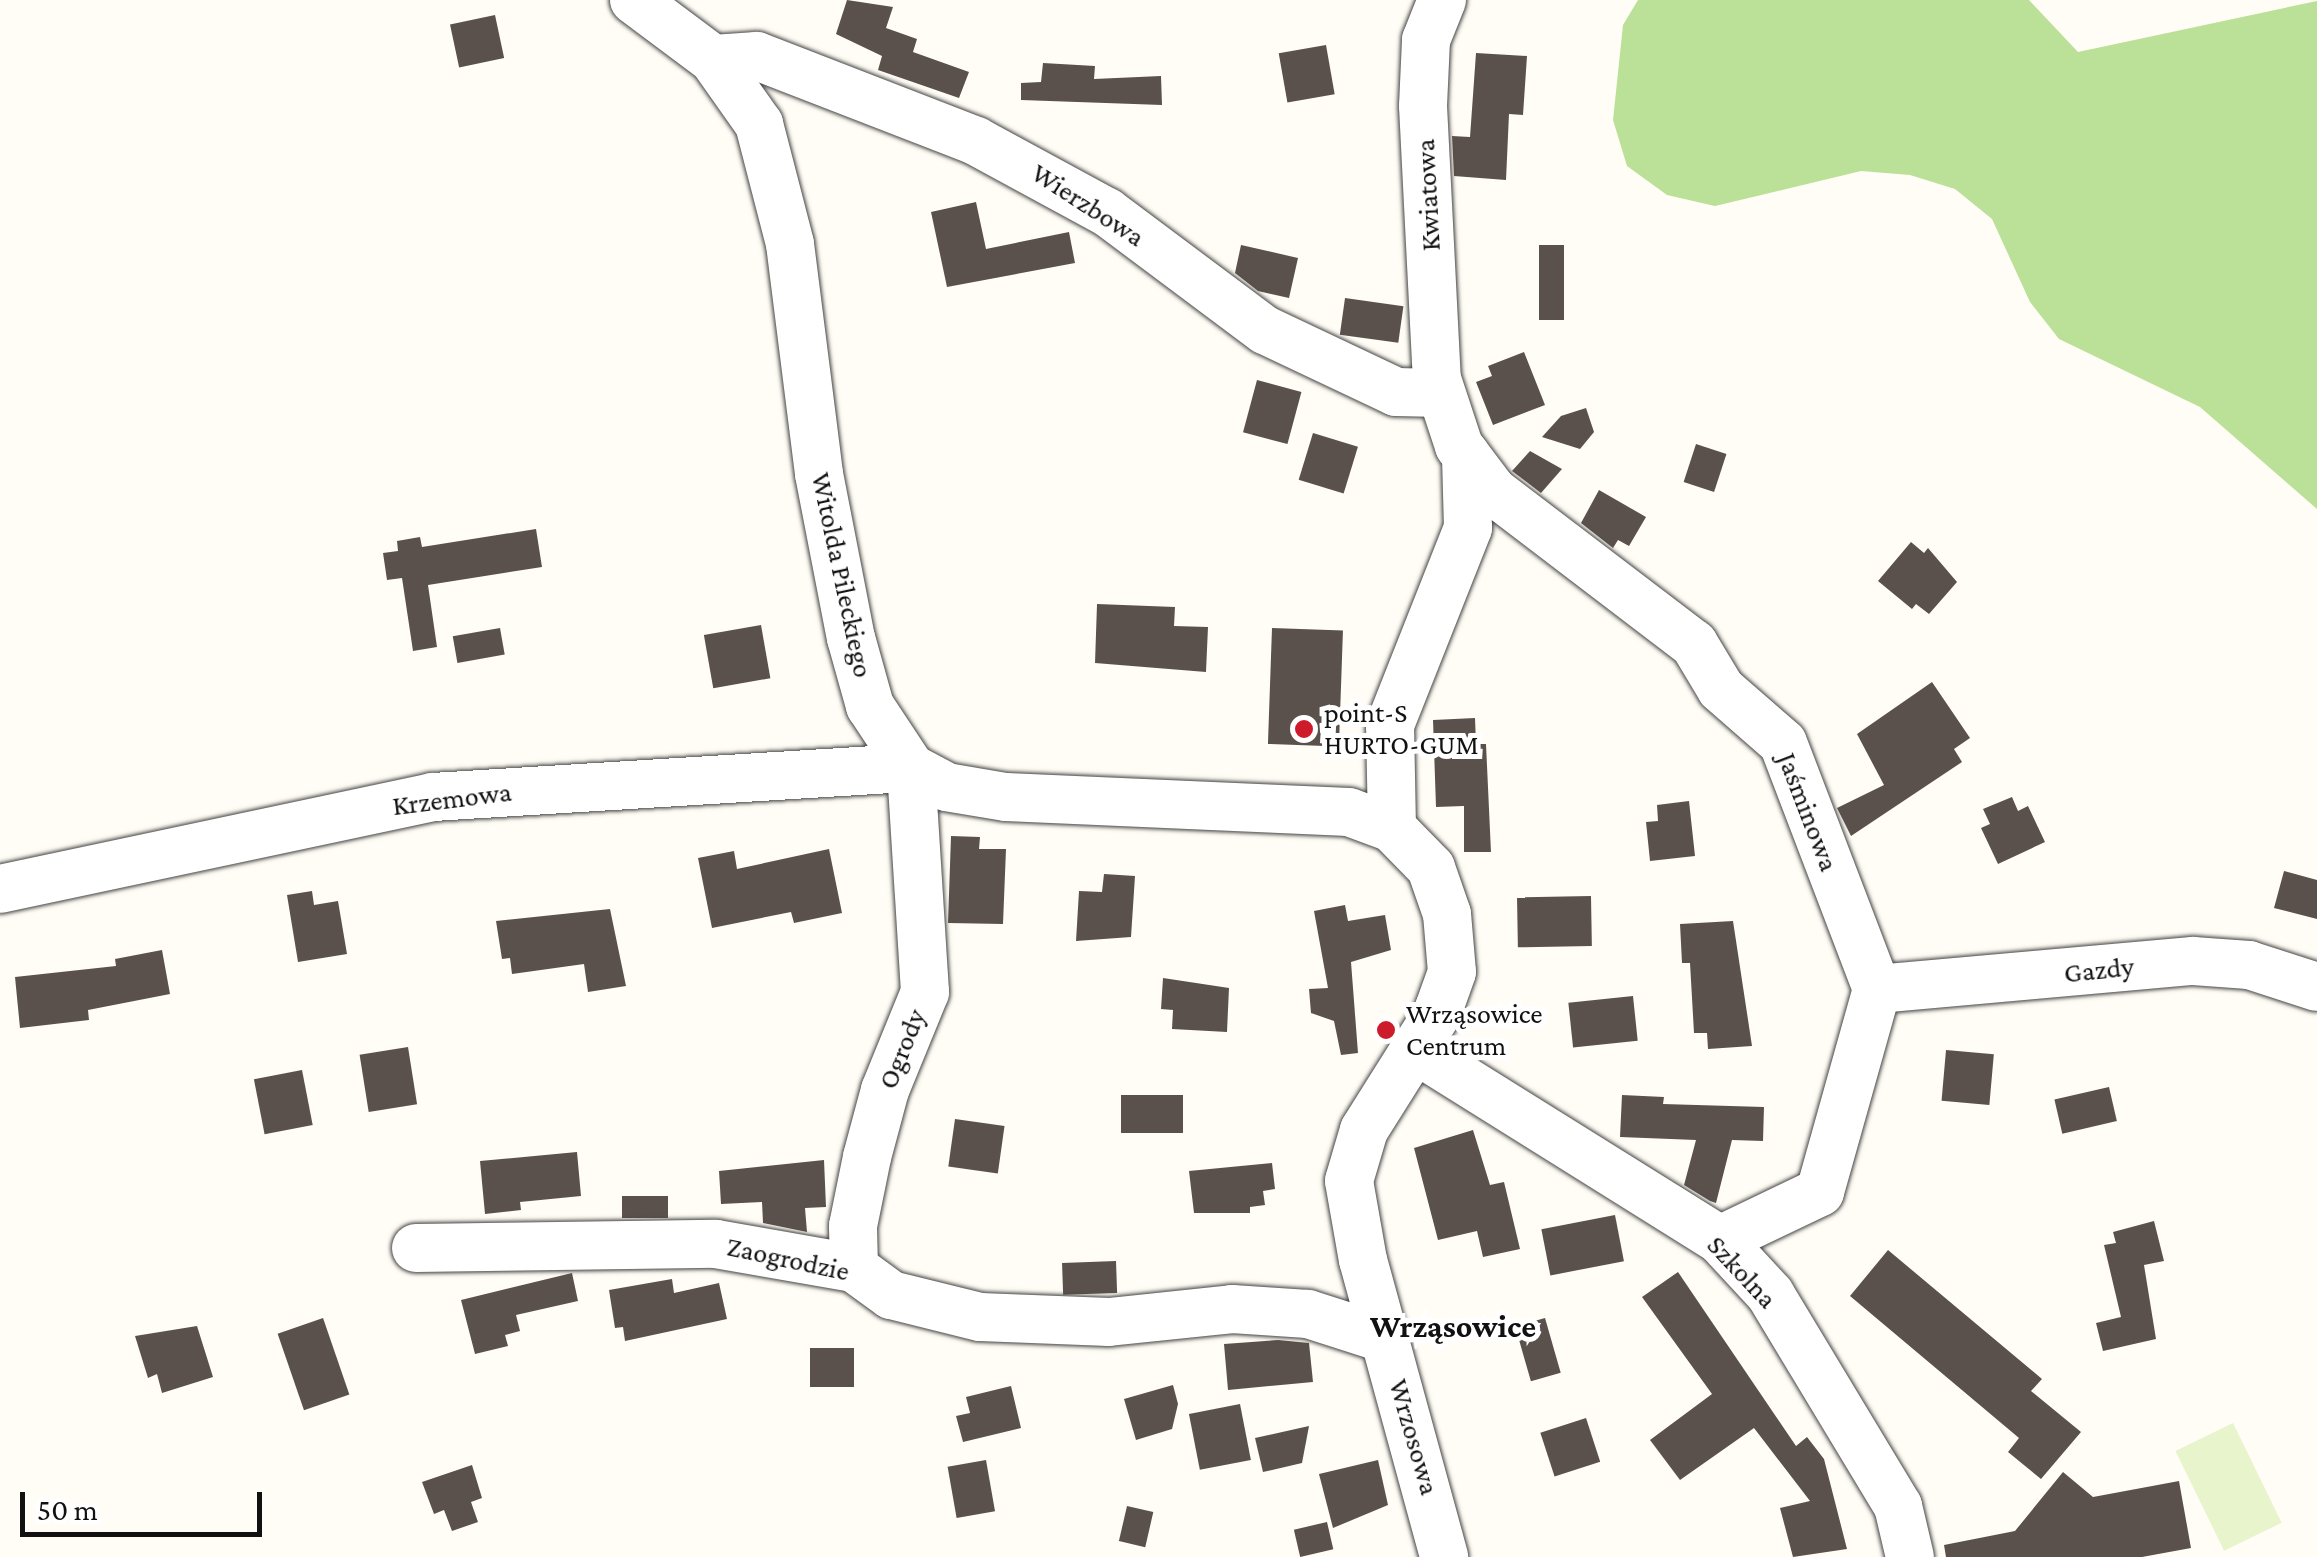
<!DOCTYPE html>
<html>
<head>
<meta charset="utf-8">
<style>
  body { margin:0 }
  #map { position:relative; width:2317px; height:1557px; overflow:hidden; background:#fffdf5; font-family:"Crimson Pro",serif }
  div>[style] { position:absolute }
  [style*='--x'] { left:calc(var(--x)*1px); top:calc(var(--y)*1px); width:calc(var(--w)*1px); rotate:calc(var(--a)*1deg) }
  .forest>* { inset:0; background:#bbe097 }
  .pitch>* { inset:0; background:#e8f4cc; transform-origin:0 0 }
  .building>* { inset:0; background:#5b514c; transform-origin:0 0 }
  .roads { filter:drop-shadow(0 0 2px #444) drop-shadow(0 0 2px #444) }
  .minor>* { height:48px; margin:-24px; padding:0 24px; transform-origin:24px; border-radius:24px; background:#fff }
  .dots>* { width:28px; height:28px; translate:-50% -50%; box-sizing:border-box; border:5px solid #fff; border-radius:50% }
  span { translate:-50% -50%; white-space:nowrap; text-align:center; line-height:1.15; -webkit-text-stroke:10px #fff; paint-order:stroke }
  .street-label { font-size:28px; color:#111 }
  .poi-label { font-size:28px; color:#111 }
  .left { translate:0 -50%; text-align:left }
  .quarter-label { font-size:32px; color:#111; font-weight:700 }
  .scale { position:absolute; left:20px; top:1492px; width:242px; height:45px; box-sizing:border-box; border:5px solid #111; border-top:0; padding-left:12px; font-size:30px; line-height:35px; white-space:nowrap; color:#111; -webkit-text-stroke:8px #fff; paint-order:stroke }
</style>
</head>
<body>
<div id="map">
  <div class="forest">
    <div style="clip-path:polygon(1638px 0,2029px 0,2078px 52px,2317px 1px,2317px 509px,2200px 407px,2059px 339px,2030px 302px,1992px 219px,1955px 189px,1910px 175px,1861px 171px,1715px 206px,1667px 195px,1627px 166px,1613px 120px,1623px 25px)"></div>
  </div>
  <div class="pitch">
    <div style="left:2233px;top:1423px;width:111px;height:64px;rotate:64deg"></div>
  </div>
  <div class="building">
    <div style="clip-path:polygon(847px 0,893px 7px,886px 28px,917px 39px,913px 52px,969px 72px,959px 98px,878px 70px,882px 56px,836px 34px)"></div>
    <div style="left:495px;top:15px;width:44px;height:46px;rotate:78deg"></div>
    <div style="left:1326px;top:45px;width:50px;height:48px;rotate:80deg"></div>
    <div style="clip-path:polygon(1476px 53px,1527px 56px,1523px 115px,1509px 114px,1506px 180px,1454px 176px,1452px 136px,1470px 137px)"></div>
    <div style="clip-path:polygon(1043px 63px,1095px 66px,1094px 79px,1161px 76px,1162px 105px,1021px 100px,1021px 83px,1041px 82px)"></div>
    <div style="clip-path:polygon(976px 202px,986px 249px,1069px 232px,1075px 263px,947px 287px,931px 212px)"></div>
    <div style="clip-path:polygon(1241px 245px,1298px 258px,1289px 298px,1258px 291px,1235px 273px)"></div>
    <div style="left:1539px;top:245px;width:25px;height:75px"></div>
    <div style="left:1345px;top:298px;width:59px;height:37px;rotate:8deg"></div>
    <div style="clip-path:polygon(1524px 352px,1545px 405px,1493px 425px,1476px 382px,1492px 376px,1488px 366px)"></div>
    <div style="left:1257px;top:380px;width:46px;height:54px;rotate:15deg"></div>
    <div style="clip-path:polygon(1586px 408px,1594px 432px,1580px 449px,1542px 437px,1561px 416px)"></div>
    <div style="left:1313px;top:433px;width:47px;height:49px;rotate:17deg"></div>
    <div style="left:1696px;top:444px;width:32px;height:40px;rotate:18deg"></div>
    <div style="clip-path:polygon(1530px 451px,1562px 469px,1541px 493px,1512px 471px)"></div>
    <div style="clip-path:polygon(1599px 490px,1646px 517px,1629px 546px,1618px 540px,1613px 548px,1581px 523px)"></div>
    <div style="clip-path:polygon(536px 529px,542px 567px,428px 585px,437px 647px,413px 651px,402px 578px,387px 580px,383px 553px,398px 551px,397px 541px,420px 537px,422px 547px)"></div>
    <div style="clip-path:polygon(1911px 542px,1924px 553px,1928px 548px,1957px 582px,1929px 614px,1916px 604px,1912px 609px,1878px 581px)"></div>
    <div style="clip-path:polygon(1097px 604px,1175px 607px,1174px 626px,1208px 627px,1206px 672px,1095px 663px)"></div>
    <div style="left:761px;top:625px;width:54px;height:58px;rotate:80deg"></div>
    <div style="left:500px;top:628px;width:27px;height:48px;rotate:80deg"></div>
    <div style="left:1272px;top:628px;width:71px;height:116px;rotate:2deg"></div>
    <div style="clip-path:polygon(1932px 682px,1970px 738px,1954px 749px,1962px 762px,1851px 836px,1837px 808px,1884px 785px,1857px 734px)"></div>
    <div style="clip-path:polygon(1475px 718px,1476px 744px,1486px 744px,1491px 852px,1464px 852px,1464px 806px,1436px 807px,1433px 720px)"></div>
    <div style="clip-path:polygon(2012px 797px,2018px 811px,2028px 806px,2045px 842px,1998px 864px,1981px 828px,1990px 824px,1983px 809px)"></div>
    <div style="clip-path:polygon(1689px 801px,1695px 856px,1650px 861px,1646px 822px,1658px 821px,1657px 805px)"></div>
    <div style="clip-path:polygon(951px 836px,980px 837px,979px 849px,1006px 849px,1003px 924px,948px 923px)"></div>
    <div style="clip-path:polygon(829px 849px,842px 913px,794px 923px,791px 912px,712px 928px,698px 858px,734px 851px,737px 869px)"></div>
    <div style="clip-path:polygon(2284px 871px,2317px 880px,2317px 919px,2274px 908px)"></div>
    <div style="clip-path:polygon(1104px 874px,1135px 876px,1131px 937px,1076px 941px,1079px 891px,1102px 892px)"></div>
    <div style="clip-path:polygon(312px 891px,314px 905px,338px 901px,347px 954px,298px 962px,287px 895px)"></div>
    <div style="left:1591px;top:896px;width:50px;height:74px;rotate:89deg"></div>
    <div style="clip-path:polygon(1345px 905px,1348px 921px,1385px 915px,1391px 950px,1351px 962px,1358px 1053px,1341px 1055px,1334px 1021px,1311px 1013px,1309px 989px,1328px 988px,1314px 911px)"></div>
    <div style="clip-path:polygon(610px 909px,626px 986px,588px 992px,584px 964px,512px 974px,510px 958px,502px 959px,496px 921px)"></div>
    <div style="clip-path:polygon(1733px 921px,1752px 1046px,1708px 1049px,1707px 1033px,1694px 1033px,1690px 963px,1682px 963px,1680px 924px)"></div>
    <div style="clip-path:polygon(162px 950px,170px 994px,88px 1010px,89px 1020px,20px 1028px,15px 977px,116px 966px,115px 959px)"></div>
    <div style="clip-path:polygon(1163px 978px,1229px 988px,1227px 1032px,1172px 1029px,1173px 1010px,1161px 1009px)"></div>
    <div style="left:1633px;top:996px;width:45px;height:65px;rotate:84deg"></div>
    <div style="left:408px;top:1047px;width:58px;height:49px;rotate:81deg"></div>
    <div style="left:1946px;top:1050px;width:48px;height:51px;rotate:5deg"></div>
    <div style="left:302px;top:1070px;width:56px;height:49px;rotate:79deg"></div>
    <div style="left:2109px;top:1087px;width:35px;height:56px;rotate:77deg"></div>
    <div style="left:1121px;top:1095px;width:62px;height:38px"></div>
    <div style="clip-path:polygon(1622px 1095px,1664px 1097px,1663px 1104px,1764px 1107px,1763px 1141px,1732px 1140px,1716px 1203px,1710px 1201px,1684px 1185px,1696px 1140px,1620px 1137px)"></div>
    <div style="left:955px;top:1119px;width:50px;height:48px;rotate:8deg"></div>
    <div style="clip-path:polygon(1473px 1130px,1490px 1185px,1504px 1182px,1520px 1249px,1483px 1257px,1477px 1231px,1438px 1240px,1414px 1148px)"></div>
    <div style="clip-path:polygon(577px 1152px,581px 1196px,520px 1202px,521px 1210px,485px 1214px,480px 1161px)"></div>
    <div style="clip-path:polygon(824px 1160px,826px 1207px,805px 1208px,807px 1232px,763px 1223px,762px 1202px,721px 1204px,719px 1171px)"></div>
    <div style="clip-path:polygon(1272px 1163px,1275px 1189px,1263px 1191px,1265px 1205px,1250px 1207px,1250px 1213px,1194px 1213px,1189px 1171px)"></div>
    <div style="left:622px;top:1196px;width:46px;height:22px"></div>
    <div style="left:1615px;top:1215px;width:47px;height:75px;rotate:79deg"></div>
    <div style="clip-path:polygon(2154px 1221px,2164px 1261px,2144px 1265px,2156px 1339px,2103px 1351px,2096px 1323px,2121px 1317px,2104px 1245px,2116px 1243px,2113px 1232px)"></div>
    <div style="clip-path:polygon(1888px 1250px,2042px 1379px,2031px 1391px,2081px 1432px,2041px 1479px,2008px 1452px,2019px 1438px,1850px 1296px)"></div>
    <div style="left:1116px;top:1261px;width:32px;height:54px;rotate:88deg"></div>
    <div style="clip-path:polygon(1678px 1272px,1796px 1446px,1807px 1437px,1824px 1459px,1847px 1549px,1793px 1557px,1780px 1508px,1810px 1501px,1754px 1428px,1680px 1480px,1650px 1440px,1712px 1394px,1642px 1297px)"></div>
    <div style="clip-path:polygon(572px 1273px,578px 1301px,516px 1315px,520px 1331px,505px 1335px,508px 1346px,475px 1354px,461px 1300px)"></div>
    <div style="clip-path:polygon(672px 1279px,674px 1293px,719px 1283px,727px 1319px,625px 1341px,623px 1327px,615px 1328px,609px 1290px)"></div>
    <div style="left:323px;top:1318px;width:81px;height:48px;rotate:71deg"></div>
    <div style="left:1545px;top:1318px;width:57px;height:31px;rotate:74deg"></div>
    <div style="clip-path:polygon(197px 1326px,213px 1377px,162px 1393px,157px 1374px,148px 1378px,135px 1336px)"></div>
    <div style="clip-path:polygon(1278px 1340px,1309px 1343px,1313px 1382px,1228px 1390px,1224px 1344px)"></div>
    <div style="left:810px;top:1348px;width:44px;height:39px"></div>
    <div style="clip-path:polygon(1173px 1385px,1178px 1404px,1172px 1429px,1136px 1440px,1124px 1399px)"></div>
    <div style="clip-path:polygon(1011px 1386px,1021px 1428px,963px 1442px,956px 1416px,970px 1413px,966px 1397px)"></div>
    <div style="left:1240px;top:1404px;width:57px;height:52px;rotate:79deg"></div>
    <div style="left:1586px;top:1418px;width:46px;height:48px;rotate:72deg"></div>
    <div style="clip-path:polygon(1309px 1426px,1302px 1463px,1263px 1472px,1255px 1438px)"></div>
    <div style="left:986px;top:1460px;width:52px;height:39px;rotate:80deg"></div>
    <div style="clip-path:polygon(1378px 1460px,1388px 1505px,1333px 1528px,1319px 1474px)"></div>
    <div style="clip-path:polygon(472px 1465px,482px 1498px,471px 1502px,478px 1522px,452px 1531px,444px 1510px,434px 1514px,422px 1482px)"></div>
    <div style="clip-path:polygon(2063px 1472px,2093px 1497px,2179px 1481px,2191px 1548px,2142px 1557px,1946px 1557px,1944px 1545px,2015px 1531px)"></div>
    <div style="left:1127px;top:1506px;width:27px;height:36px;rotate:13deg"></div>
    <div style="left:1327px;top:1522px;width:28px;height:34px;rotate:77deg"></div>
  </div>
  <div class="roads">
    <div class="minor">
      <div style="--x:634;--y:0;--w:99;--a:36.8"></div>
      <div style="--x:713;--y:59;--w:80;--a:54.7"></div>
      <div style="--x:759;--y:124;--w:124;--a:75.5"></div>
      <div style="--x:790;--y:244;--w:232;--a:82.8"></div>
      <div style="--x:819;--y:474;--w:167;--a:79"></div>
      <div style="--x:851;--y:638;--w:71;--a:74.4"></div>
      <div style="--x:870;--y:706;--w:74;--a:56.5"></div>
      <div style="--x:911;--y:768;--w:40;--a:28"></div>
      <div style="--x:946;--y:787;--w:61;--a:9.5"></div>
      <div style="--x:1006;--y:797;--w:343;--a:2.5"></div>
      <div style="--x:1349;--y:812;--w:46;--a:20.4"></div>
      <div style="--x:1392;--y:828;--w:56;--a:45.7"></div>
      <div style="--x:1431;--y:868;--w:49;--a:70.8"></div>
      <div style="--x:1447;--y:914;--w:58;--a:85.1"></div>
      <div style="--x:1452;--y:972;--w:45;--a:109.7"></div>
      <div style="--x:1437;--y:1014;--w:137;--a:122.2"></div>
      <div style="--x:1364;--y:1130;--w:53;--a:106.4"></div>
      <div style="--x:1349;--y:1181;--w:80;--a:80"></div>
      <div style="--x:1363;--y:1260;--w:308;--a:74.7"></div>
      <div style="--x:1442;--y:0;--w:43;--a:111.8"></div>
      <div style="--x:1426;--y:40;--w:66;--a:92.6"></div>
      <div style="--x:1423;--y:106;--w:273;--a:87.1"></div>
      <div style="--x:1437;--y:379;--w:71;--a:71.8"></div>
      <div style="--x:1459;--y:446;--w:56;--a:52.9"></div>
      <div style="--x:1493;--y:491;--w:253;--a:37.3"></div>
      <div style="--x:1694;--y:644;--w:52;--a:59"></div>
      <div style="--x:1721;--y:689;--w:82;--a:41.1"></div>
      <div style="--x:1783;--y:743;--w:263;--a:69.1"></div>
      <div style="--x:1877;--y:989;--w:211;--a:105.7"></div>
      <div style="--x:1820;--y:1192;--w:111;--a:154.4"></div>
      <div style="--x:713;--y:59;--w:44;--a:-3.9"></div>
      <div style="--x:757;--y:56;--w:235;--a:21.2"></div>
      <div style="--x:976;--y:141;--w:149;--a:28.5"></div>
      <div style="--x:1107;--y:212;--w:197;--a:36.8"></div>
      <div style="--x:1265;--y:330;--w:145;--a:25.3"></div>
      <div style="--x:1396;--y:392;--w:45;--a:1.3"></div>
      <div style="--x:1392;--y:828;--w:103;--a:-91.1"></div>
      <div style="--x:1390;--y:725;--w:212;--a:-68.4"></div>
      <div style="--x:1468;--y:528;--w:73;--a:-91.6"></div>
      <div style="--x:0;--y:889;--w:443;--a:-12"></div>
      <div style="--x:433;--y:797;--w:479;--a:-3.5"></div>
      <div style="--x:1877;--y:989;--w:317;--a:-5.1"></div>
      <div style="--x:2193;--y:961;--w:56;--a:4.1"></div>
      <div style="--x:2249;--y:965;--w:71;--a:17.9"></div>
      <div style="--x:1416;--y:1050;--w:358;--a:32"></div>
      <div style="--x:1720;--y:1240;--w:74;--a:47.2"></div>
      <div style="--x:1770;--y:1294;--w:248;--a:58.9"></div>
      <div style="--x:1898;--y:1506;--w:52;--a:76.8"></div>
      <div style="--x:416;--y:1248;--w:300;--a:-0.8"></div>
      <div style="--x:716;--y:1244;--w:140;--a:9.9"></div>
      <div style="--x:854;--y:1268;--w:46;--a:36.1"></div>
      <div style="--x:891;--y:1295;--w:92;--a:13.9"></div>
      <div style="--x:980;--y:1317;--w:129;--a:2.2"></div>
      <div style="--x:1109;--y:1322;--w:124;--a:-6"></div>
      <div style="--x:1232;--y:1309;--w:76;--a:3.8"></div>
      <div style="--x:1308;--y:1314;--w:82;--a:17.8"></div>
      <div style="--x:854;--y:1268;--w:42;--a:-91.4"></div>
      <div style="--x:853;--y:1226;--w:70;--a:-78.5"></div>
      <div style="--x:867;--y:1157;--w:69;--a:-75"></div>
      <div style="--x:885;--y:1090;--w:106;--a:-67.8"></div>
      <div style="--x:925;--y:992;--w:224;--a:-93.6"></div>
    </div>
  </div>
  <div class="dots">
    <div style="left:1304px;top:729px;background:#ce1b2b"></div>
    <div style="left:1386px;top:1030px;background:#ce1b2b"></div>
  </div>
  <div class="street-label">
    <span style="left:1428px;top:195px;rotate:-93deg">Kwiatowa</span>
    <span style="left:1088px;top:205px;rotate:33deg">Wierzbowa</span>
    <span style="left:842px;top:575px;rotate:78deg">Witolda Pileckiego</span>
    <span style="left:452px;top:799px;rotate:-7deg">Krzemowa</span>
    <span style="left:1808px;top:812px;rotate:69deg">Jaśminowa</span>
    <span style="left:2099px;top:970px;rotate:-6deg">Gazdy</span>
    <span style="left:902px;top:1049px;rotate:-68deg">Ogrody</span>
    <span style="left:788px;top:1259px;rotate:12deg">Zaogrodzie</span>
    <span style="left:1742px;top:1272px;rotate:47deg">Szkolna</span>
    <span style="left:1414px;top:1437px;rotate:74deg">Wrzosowa</span>
  </div>
  <div class="poi-label">
    <span class="left" style="left:1324px;top:729px">point-S<br>HURTO-GUM</span>
    <span class="left" style="left:1406px;top:1030px">Wrząsowice<br>Centrum</span>
  </div>
  <div class="quarter-label">
    <span style="left:1453px;top:1326px">Wrząsowice</span>
  </div>
  <div class="scale">50 m</div>
</div>
</body>
</html>
